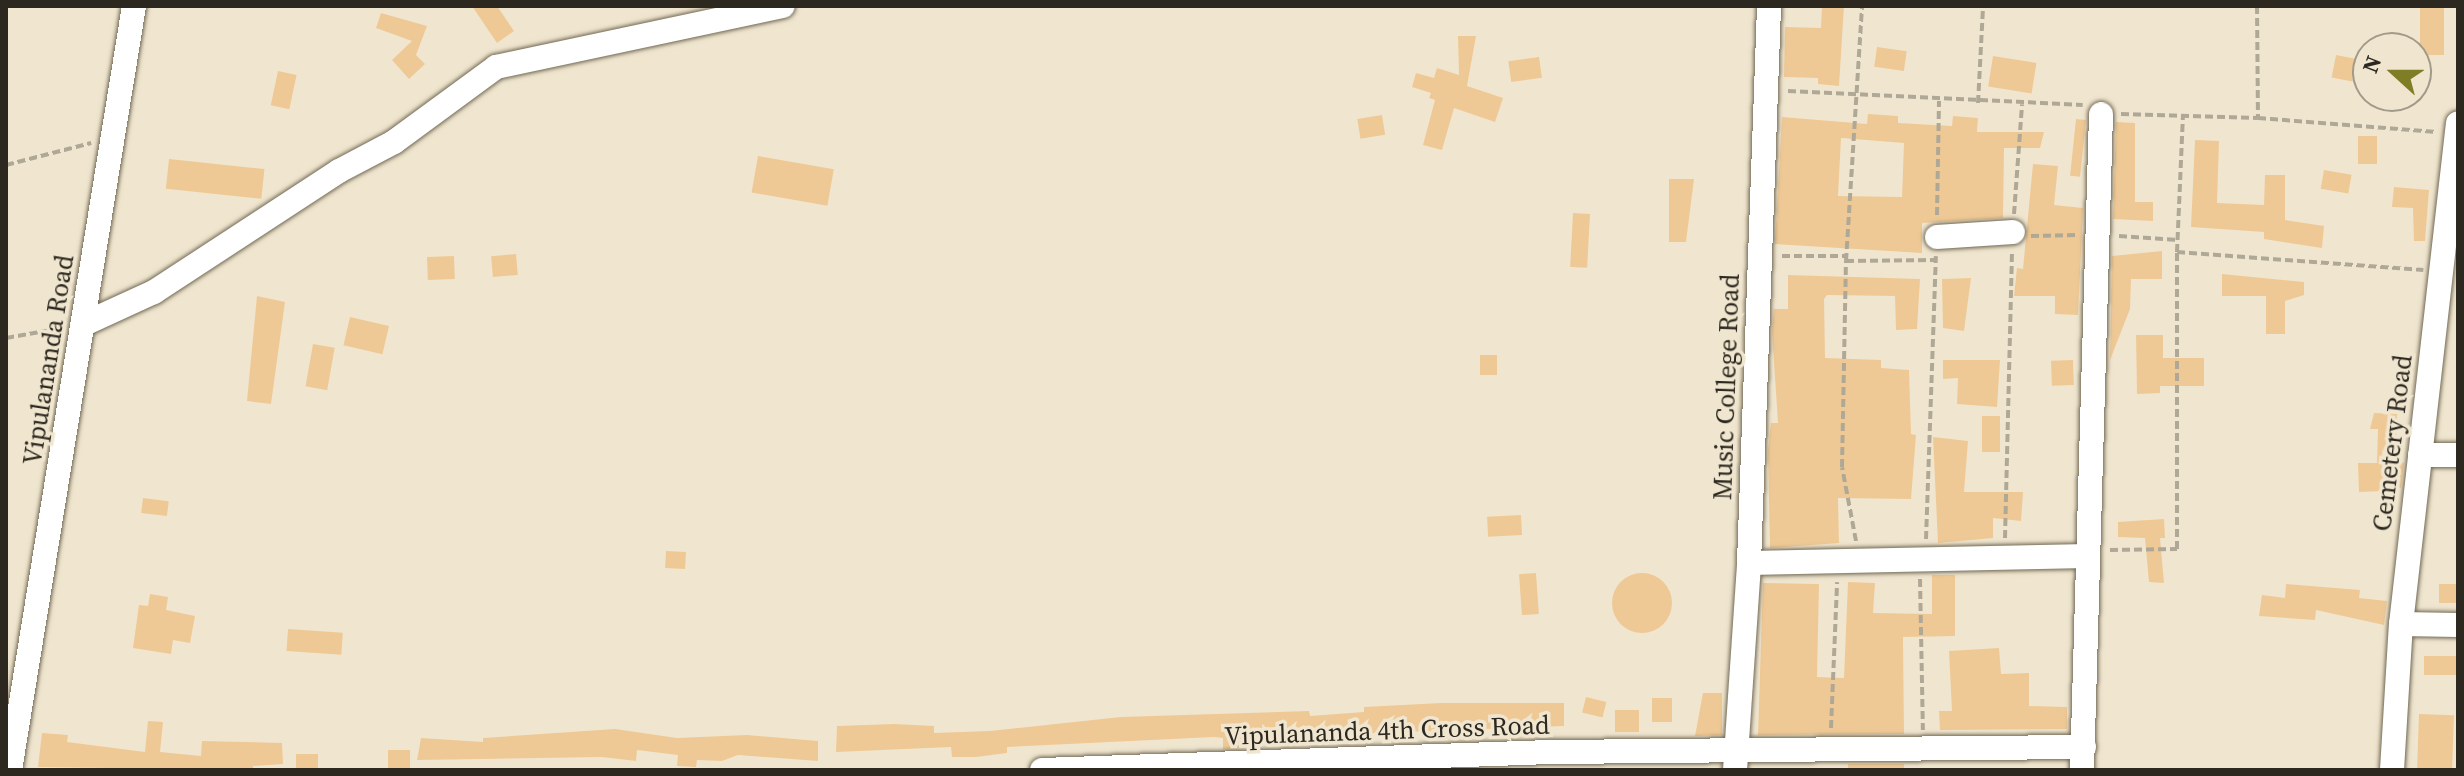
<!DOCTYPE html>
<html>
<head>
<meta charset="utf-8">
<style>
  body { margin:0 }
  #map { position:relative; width:2464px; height:776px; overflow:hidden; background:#f0e6cf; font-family:"Source Serif 4",serif }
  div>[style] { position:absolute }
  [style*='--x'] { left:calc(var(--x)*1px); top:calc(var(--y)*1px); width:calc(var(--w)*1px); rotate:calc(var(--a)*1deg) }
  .building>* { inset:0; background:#efc995; transform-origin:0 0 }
  .round { border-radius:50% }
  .path>* { height:4px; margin-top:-2px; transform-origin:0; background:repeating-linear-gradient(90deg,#b0a896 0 8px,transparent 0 12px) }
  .roads { filter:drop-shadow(0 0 2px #716854) drop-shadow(0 0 2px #716854) }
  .minor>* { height:24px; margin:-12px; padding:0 12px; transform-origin:12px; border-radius:12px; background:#fff }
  span { translate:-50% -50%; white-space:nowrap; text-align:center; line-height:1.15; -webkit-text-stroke:7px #f0e6cf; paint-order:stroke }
  .street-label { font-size:26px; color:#2c2820 }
  .frame { position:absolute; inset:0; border:8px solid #2c2820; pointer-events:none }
  .north { position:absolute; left:2352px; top:32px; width:80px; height:80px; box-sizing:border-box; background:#f0e6cf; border:2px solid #a29a89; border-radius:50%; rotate:291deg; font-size:22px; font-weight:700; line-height:32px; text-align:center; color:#2c2820 }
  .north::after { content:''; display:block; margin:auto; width:28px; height:36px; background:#7f7d25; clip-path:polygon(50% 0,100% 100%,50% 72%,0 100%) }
</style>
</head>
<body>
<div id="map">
  <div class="building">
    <div style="clip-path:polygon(472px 6px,497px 6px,514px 31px,497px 43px)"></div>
    <div style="clip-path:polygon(1822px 6px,1844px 6px,1839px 86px,1818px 84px,1818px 78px,1784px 77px,1785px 27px,1821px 28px)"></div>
    <div style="left:2420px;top:6px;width:24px;height:49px"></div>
    <div style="clip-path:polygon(381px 13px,427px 26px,416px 55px,425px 64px,409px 79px,392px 60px,412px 41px,376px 28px)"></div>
    <div style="clip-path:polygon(1458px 36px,1476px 36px,1467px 86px,1503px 98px,1495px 122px,1454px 108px,1442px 150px,1423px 145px,1435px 100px,1429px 98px,1431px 93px,1412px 87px,1416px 73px,1434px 78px,1437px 68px,1459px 75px)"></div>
    <div style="left:1877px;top:47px;width:30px;height:20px;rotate:8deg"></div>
    <div style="left:2336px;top:55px;width:21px;height:23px;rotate:11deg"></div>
    <div style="left:1993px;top:56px;width:44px;height:31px;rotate:9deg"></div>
    <div style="left:1539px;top:57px;width:21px;height:31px;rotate:82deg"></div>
    <div style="left:278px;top:71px;width:19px;height:35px;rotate:12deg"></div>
    <div style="clip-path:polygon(evenodd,1868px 114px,1898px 116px,1898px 123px,1952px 126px,1953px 116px,1978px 118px,1977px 132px,2044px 132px,2040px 148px,2004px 148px,2003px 218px,1922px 223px,1922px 253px,1775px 244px,1782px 117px,1867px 124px,1868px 114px,1841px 138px,1904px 143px,1902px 197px,1838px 196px,1841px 138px)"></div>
    <div style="left:1382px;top:115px;width:20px;height:25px;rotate:81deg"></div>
    <div style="left:2076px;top:119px;width:10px;height:57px;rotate:6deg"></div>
    <div style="clip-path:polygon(2116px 122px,2135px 123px,2135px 202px,2153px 202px,2153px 221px,2113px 219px)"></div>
    <div style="left:2358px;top:136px;width:19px;height:28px"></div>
    <div style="clip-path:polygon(2195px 140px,2219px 141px,2217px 203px,2264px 205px,2265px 175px,2285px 175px,2285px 220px,2324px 226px,2322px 248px,2264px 239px,2264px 232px,2191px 227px)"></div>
    <div style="left:758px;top:156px;width:77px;height:37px;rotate:10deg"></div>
    <div style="left:169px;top:159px;width:96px;height:30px;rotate:6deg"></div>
    <div style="clip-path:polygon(2033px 164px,2058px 166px,2054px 205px,2083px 208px,2078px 315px,2055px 314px,2055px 296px,2014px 296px,2017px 268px,2023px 269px)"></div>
    <div style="left:2324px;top:170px;width:28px;height:19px;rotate:10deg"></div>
    <div style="clip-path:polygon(1669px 179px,1694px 179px,1686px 242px,1669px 242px)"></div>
    <div style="clip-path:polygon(2394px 187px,2429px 190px,2425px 241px,2414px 241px,2413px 208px,2392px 207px)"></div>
    <div style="left:1573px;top:213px;width:17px;height:54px;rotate:3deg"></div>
    <div style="clip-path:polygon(2162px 251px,2162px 279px,2131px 279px,2130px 309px,2110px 360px,2112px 256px)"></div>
    <div style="left:516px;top:254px;width:21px;height:25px;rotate:85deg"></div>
    <div style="left:454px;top:256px;width:23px;height:27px;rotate:88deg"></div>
    <div style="clip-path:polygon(2222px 274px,2304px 282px,2304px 295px,2285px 301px,2285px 334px,2266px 334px,2266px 296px,2222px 296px)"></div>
    <div style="clip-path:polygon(1788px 275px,1920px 279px,1917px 329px,1896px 330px,1895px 296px,1827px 295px,1824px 299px,1825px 358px,1881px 360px,1881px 368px,1909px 370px,1911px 434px,1916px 435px,1911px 499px,1838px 498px,1839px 543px,1770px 548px,1768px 450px,1771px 423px,1778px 423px,1772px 331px,1774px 309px,1788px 309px)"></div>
    <div style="clip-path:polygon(1971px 278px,1964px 331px,1943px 328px,1942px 279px)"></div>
    <div style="clip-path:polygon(257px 296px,285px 302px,271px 404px,247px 401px)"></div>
    <div style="left:350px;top:317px;width:40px;height:29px;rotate:13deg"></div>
    <div style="clip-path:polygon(2136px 335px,2163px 335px,2163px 358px,2204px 358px,2204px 386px,2160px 386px,2160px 393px,2137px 394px)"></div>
    <div style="left:313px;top:344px;width:22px;height:43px;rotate:10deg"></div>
    <div style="left:1480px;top:355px;width:17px;height:20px"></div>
    <div style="clip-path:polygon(1943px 360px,2000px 360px,1997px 407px,1957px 404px,1958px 378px,1943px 379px)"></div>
    <div style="left:2073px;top:360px;width:25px;height:22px;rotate:88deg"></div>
    <div style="clip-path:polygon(2374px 413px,2397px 414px,2395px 461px,2404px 463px,2401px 488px,2383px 484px,2383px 491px,2359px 492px,2358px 463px,2377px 463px,2378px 429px,2370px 429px)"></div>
    <div style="left:1982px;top:416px;width:18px;height:36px"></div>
    <div style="clip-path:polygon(1933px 437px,1968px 441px,1964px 492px,2023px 492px,2021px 521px,1993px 518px,1993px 538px,1938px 543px)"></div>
    <div style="left:143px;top:498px;width:26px;height:15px;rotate:7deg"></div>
    <div style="left:1521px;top:515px;width:20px;height:34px;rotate:87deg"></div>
    <div style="clip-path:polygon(2164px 519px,2165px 538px,2160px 538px,2164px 583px,2149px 582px,2145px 538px,2118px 537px,2118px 522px)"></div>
    <div style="left:666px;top:551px;width:20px;height:17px;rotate:3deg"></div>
    <div style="left:1536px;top:573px;width:41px;height:17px;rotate:86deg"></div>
    <div class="round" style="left:1612px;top:573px;width:60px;height:60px"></div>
    <div style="clip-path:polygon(1932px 575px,1955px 575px,1955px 636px,1903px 637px,1904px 734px,1758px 735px,1763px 583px,1819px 584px,1817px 677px,1844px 678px,1848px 582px,1875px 583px,1873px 613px,1932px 614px)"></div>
    <div style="clip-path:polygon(2286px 584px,2360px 590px,2359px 598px,2387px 601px,2384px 625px,2316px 610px,2315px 620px,2259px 616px,2262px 595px,2285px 598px)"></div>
    <div style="left:2439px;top:584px;width:19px;height:19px"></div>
    <div style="clip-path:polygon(150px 594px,168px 597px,166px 610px,195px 616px,190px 643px,173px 640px,171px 654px,133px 648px,139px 605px,148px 606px)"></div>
    <div style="left:288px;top:629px;width:55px;height:22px;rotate:4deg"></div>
    <div style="clip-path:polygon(1999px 648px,2001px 674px,2029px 673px,2029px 706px,2067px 707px,2067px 729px,1940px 730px,1939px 711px,1952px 711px,1949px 651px)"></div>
    <div style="left:2458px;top:656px;width:19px;height:34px;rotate:90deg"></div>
    <div style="clip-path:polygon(1703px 693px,1722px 693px,1722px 735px,1695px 736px)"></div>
    <div style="left:1586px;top:697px;width:21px;height:16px;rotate:14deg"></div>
    <div style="left:1652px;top:698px;width:20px;height:24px"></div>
    <div style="clip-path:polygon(1441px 703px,1564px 703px,1564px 726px,1348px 734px,1328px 740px,1327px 733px,1274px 737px,1239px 739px,1239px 748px,1223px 749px,1223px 738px,1214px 737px,1007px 747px,1007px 753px,976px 757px,952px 757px,951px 747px,836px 752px,837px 726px,894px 724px,934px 726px,934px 733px,990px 731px,1121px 717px,1309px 711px,1310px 716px,1364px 712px,1364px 707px)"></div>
    <div style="left:1639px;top:710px;width:22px;height:24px;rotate:90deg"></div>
    <div style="left:2419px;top:714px;width:35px;height:56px;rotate:2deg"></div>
    <div style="clip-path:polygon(148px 721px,163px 722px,160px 752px,201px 756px,202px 741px,282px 743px,283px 764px,253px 766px,253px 770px,38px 767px,42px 733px,68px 735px,67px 742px,145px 752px)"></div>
    <div style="clip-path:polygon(615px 729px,677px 738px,747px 735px,818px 741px,818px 761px,738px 755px,722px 761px,697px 760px,696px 767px,677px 766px,678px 755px,637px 750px,636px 761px,602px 757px,417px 760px,421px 738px,483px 742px,483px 738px)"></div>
    <div style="left:388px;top:750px;width:22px;height:19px"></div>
    <div style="left:318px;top:754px;width:16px;height:22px;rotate:90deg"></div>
    <div style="left:1848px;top:764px;width:56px;height:6px"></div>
  </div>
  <div class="path">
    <div style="--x:2257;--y:6;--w:112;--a:89.5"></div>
    <div style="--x:1788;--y:91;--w:295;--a:2.7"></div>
    <div style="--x:1978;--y:103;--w:97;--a:-87"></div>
    <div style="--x:2121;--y:114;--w:137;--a:1.7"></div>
    <div style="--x:2258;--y:118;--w:179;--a:4.5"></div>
    <div style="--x:6;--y:165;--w:88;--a:-14.5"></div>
    <div style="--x:2014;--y:214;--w:110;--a:-85.8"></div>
    <div style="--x:1937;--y:215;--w:114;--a:-89"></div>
    <div style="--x:2031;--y:236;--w:47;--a:-1.2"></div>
    <div style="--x:2119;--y:236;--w:59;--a:3.9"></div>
    <div style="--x:2177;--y:252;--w:247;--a:4.2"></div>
    <div style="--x:1782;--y:256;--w:65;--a:0"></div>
    <div style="--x:1846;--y:261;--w:90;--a:-0.6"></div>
    <div style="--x:6;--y:338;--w:57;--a:-10.1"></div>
    <div style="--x:2005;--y:538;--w:287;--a:-88.6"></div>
    <div style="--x:1926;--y:539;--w:283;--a:-88"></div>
    <div style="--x:1856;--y:541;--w:75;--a:-100.7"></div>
    <div style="--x:1842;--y:467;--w:206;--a:-88.9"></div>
    <div style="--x:1846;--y:261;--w:256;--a:-86.4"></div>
    <div style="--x:2110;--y:550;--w:67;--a:-0.9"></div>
    <div style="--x:2177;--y:549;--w:297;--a:-90"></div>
    <div style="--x:2177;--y:252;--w:136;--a:-87.5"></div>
    <div style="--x:1920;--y:579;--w:151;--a:88.9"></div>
    <div style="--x:1831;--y:728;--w:146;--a:-87.6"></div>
  </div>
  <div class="roads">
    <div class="minor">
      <div style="--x:1937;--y:237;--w:76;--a:-3.8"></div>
      <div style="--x:84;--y:324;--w:77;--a:-24.6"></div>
      <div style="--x:154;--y:292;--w:221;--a:-33.2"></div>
      <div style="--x:339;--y:171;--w:62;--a:-27.8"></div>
      <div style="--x:394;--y:142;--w:127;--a:-36.3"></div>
      <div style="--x:496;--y:67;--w:293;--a:-12"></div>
      <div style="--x:2420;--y:455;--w:38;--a:0"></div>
      <div style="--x:1749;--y:563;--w:339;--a:-1.2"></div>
      <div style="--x:2401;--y:624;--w:57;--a:1"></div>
      <div style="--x:10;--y:770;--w:774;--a:-80.78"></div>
      <div style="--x:1042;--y:770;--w:509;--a:-2.03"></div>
      <div style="--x:1551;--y:752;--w:533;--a:-0.54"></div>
      <div style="--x:1735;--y:770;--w:207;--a:-86.1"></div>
      <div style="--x:1749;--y:563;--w:557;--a:-87.94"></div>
      <div style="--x:2082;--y:770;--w:656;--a:-88.34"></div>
      <div style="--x:2392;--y:770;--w:146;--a:-86.5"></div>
      <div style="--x:2401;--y:624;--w:504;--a:-83.51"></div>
    </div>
  </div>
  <div class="street-label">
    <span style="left:49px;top:360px;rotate:-81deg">Vipulananda Road</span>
    <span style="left:1727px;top:387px;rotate:-88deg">Music College Road</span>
    <span style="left:2393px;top:443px;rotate:-83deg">Cemetery Road</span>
    <span style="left:1387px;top:731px;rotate:-2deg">Vipulananda 4th Cross Road</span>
  </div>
  <div class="frame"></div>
  <div class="north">N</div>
</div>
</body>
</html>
